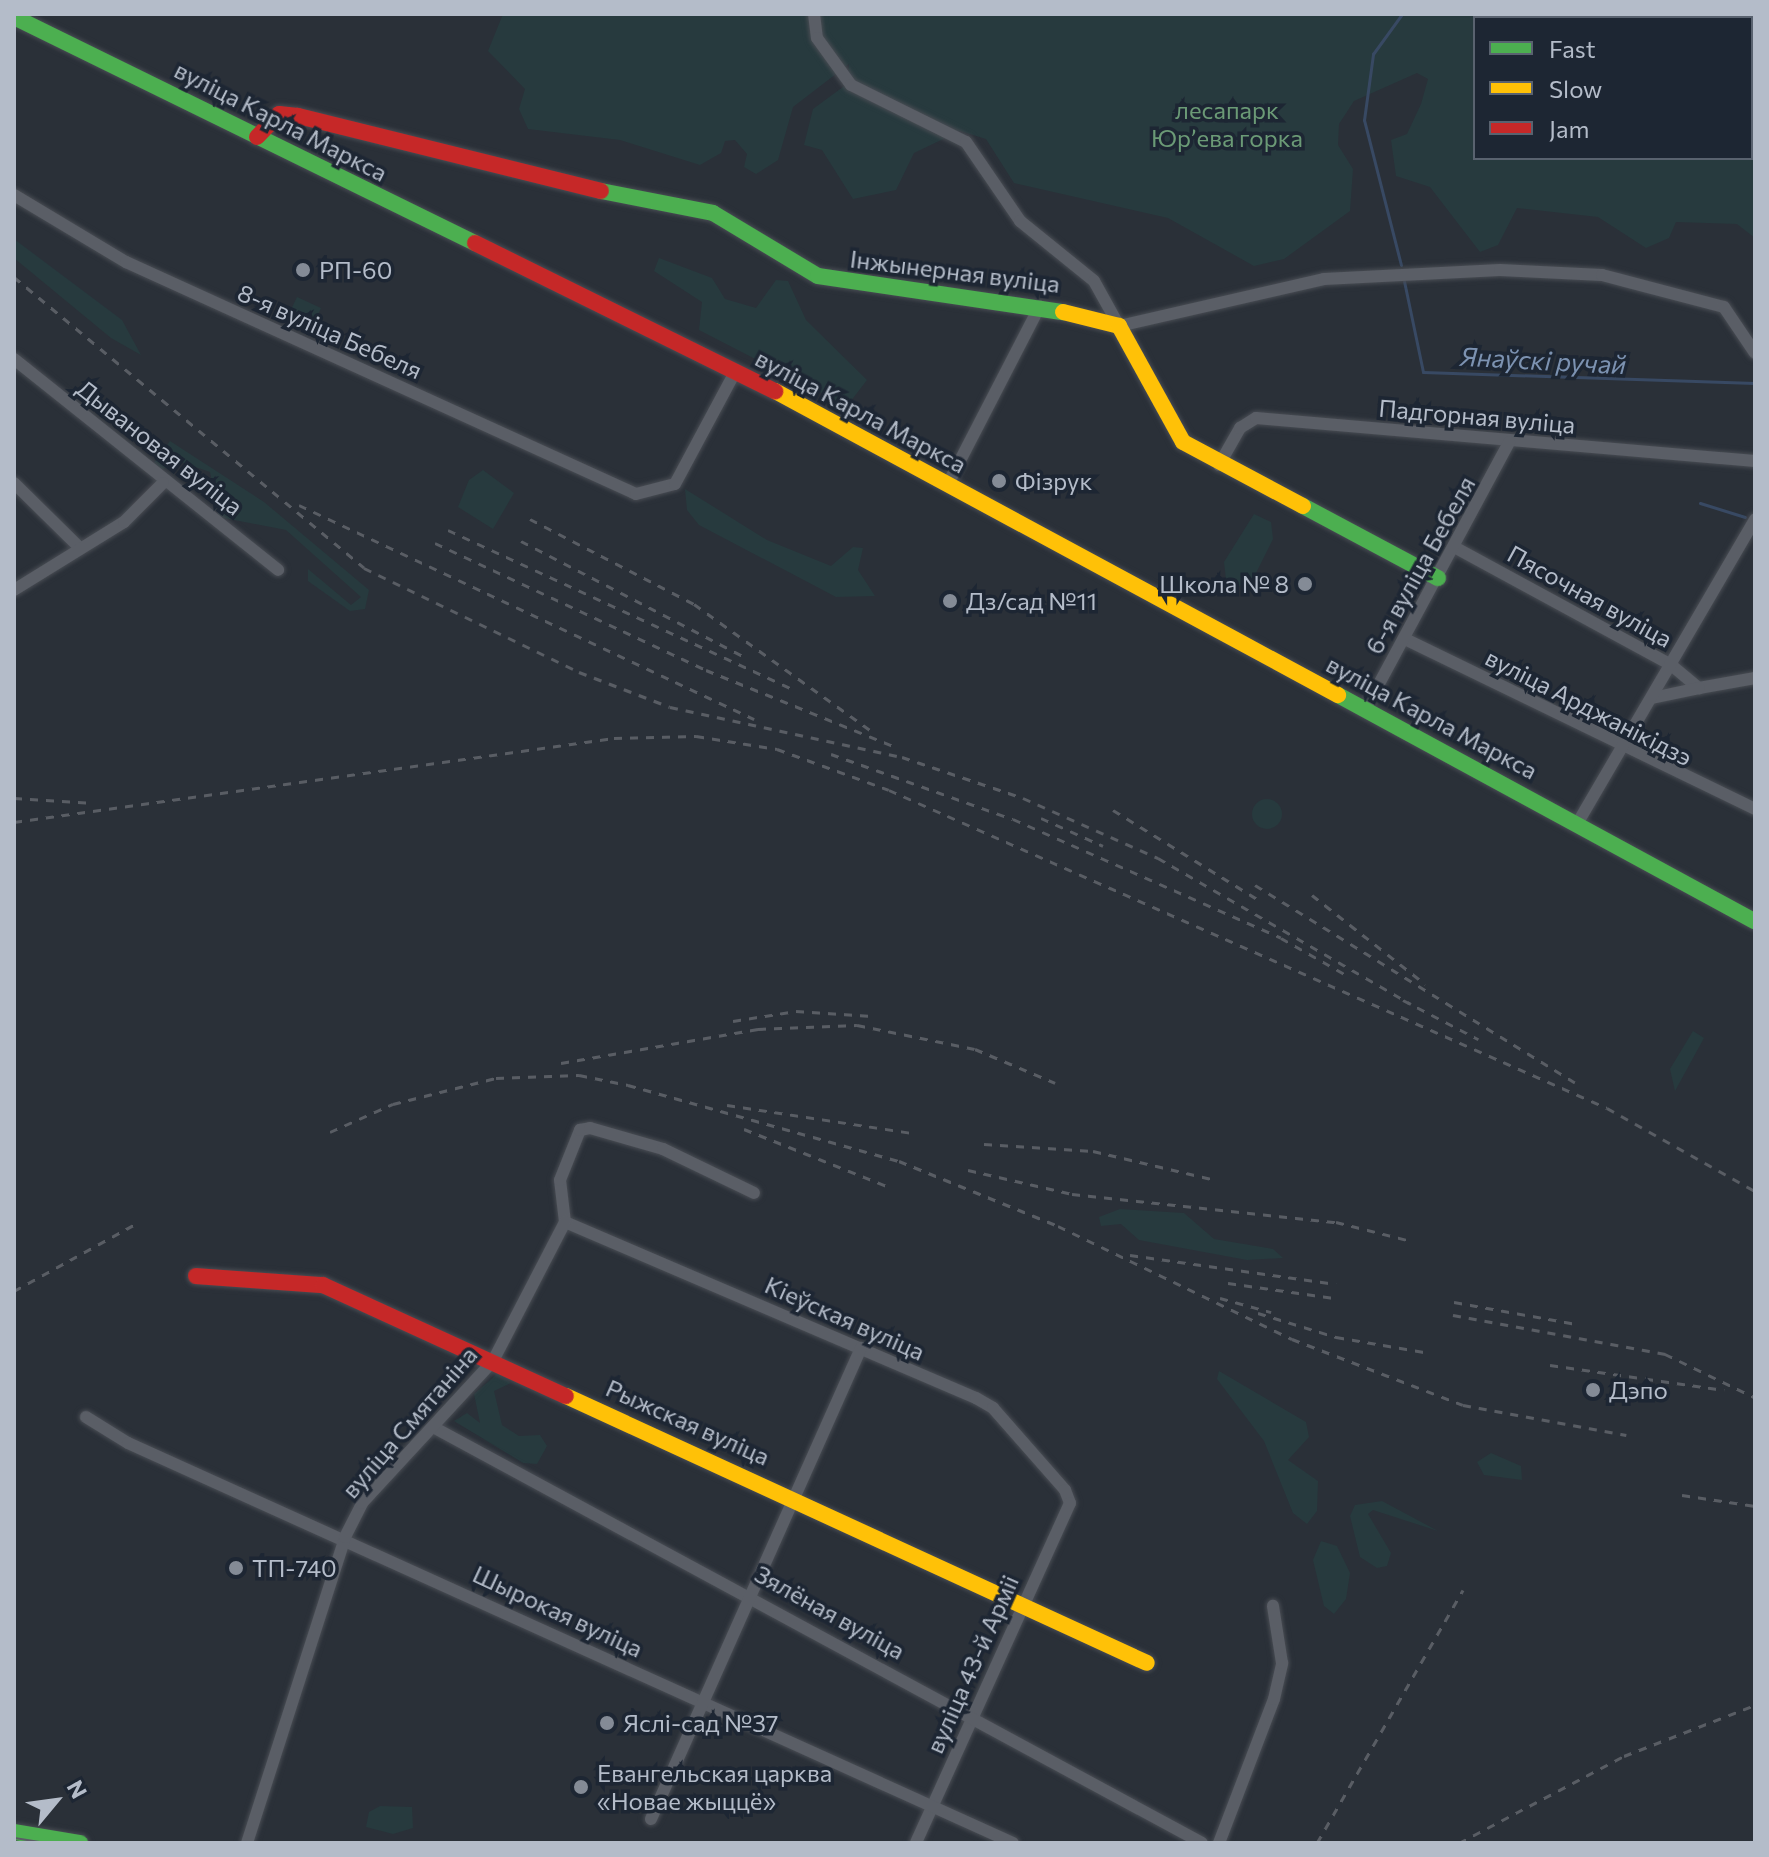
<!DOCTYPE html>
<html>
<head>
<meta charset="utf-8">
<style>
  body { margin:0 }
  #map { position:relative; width:1769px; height:1857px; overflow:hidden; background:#2a3038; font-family:Commissioner,sans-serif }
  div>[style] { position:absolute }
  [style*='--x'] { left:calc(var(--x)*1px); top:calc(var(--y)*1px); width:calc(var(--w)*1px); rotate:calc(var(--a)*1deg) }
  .green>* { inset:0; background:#273a3e }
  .round { border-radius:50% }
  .stream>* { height:3px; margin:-1.5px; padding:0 1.5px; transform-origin:1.5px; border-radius:1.5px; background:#384963 }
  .roads { filter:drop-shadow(0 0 2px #484c53) drop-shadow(0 0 2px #484c53) }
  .street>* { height:12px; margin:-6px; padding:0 6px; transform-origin:6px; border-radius:6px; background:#5a5e66 }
  .fast>* { height:16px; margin:-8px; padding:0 8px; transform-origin:8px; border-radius:8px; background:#4caf50 }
  .slow>* { height:16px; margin:-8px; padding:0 8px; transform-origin:8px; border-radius:8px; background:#ffc107 }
  .jam>* { height:16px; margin:-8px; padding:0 8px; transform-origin:8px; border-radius:8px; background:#c62828 }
  .tram>* { height:2px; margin:-1px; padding:0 1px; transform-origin:1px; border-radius:1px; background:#595d64 }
  .rail>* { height:3px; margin-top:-1.5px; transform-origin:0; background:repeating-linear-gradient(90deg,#595d64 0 8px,transparent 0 16px) }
  .dots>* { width:22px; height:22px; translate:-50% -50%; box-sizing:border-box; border:4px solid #1d2633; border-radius:50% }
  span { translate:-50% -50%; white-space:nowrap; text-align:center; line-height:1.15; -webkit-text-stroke:7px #1d2633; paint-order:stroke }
  .park-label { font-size:24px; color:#6b9a76 }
  .street-label { font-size:24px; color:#b4bcc9 }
  .poi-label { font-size:24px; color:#b4bcc9 }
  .left { translate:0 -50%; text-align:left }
  .right { translate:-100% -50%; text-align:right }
  .water-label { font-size:26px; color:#7c92b1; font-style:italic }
  .frame { position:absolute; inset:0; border:16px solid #b4bcc9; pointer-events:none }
  .legend { position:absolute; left:1473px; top:16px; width:280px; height:144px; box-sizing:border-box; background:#1d2633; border:2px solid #59626f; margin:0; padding:10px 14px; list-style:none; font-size:24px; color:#b4bcc9 }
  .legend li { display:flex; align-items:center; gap:16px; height:40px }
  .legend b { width:40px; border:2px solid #59626f }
  .north { position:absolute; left:16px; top:1761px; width:80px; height:80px; -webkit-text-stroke:6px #1d2633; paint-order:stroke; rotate:61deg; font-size:22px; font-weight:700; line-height:32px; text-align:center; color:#b4bcc9 }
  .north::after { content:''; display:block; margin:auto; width:28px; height:36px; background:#b4bcc9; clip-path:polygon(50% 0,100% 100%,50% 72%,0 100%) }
</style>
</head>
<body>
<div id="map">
  <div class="green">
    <div style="clip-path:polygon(evenodd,503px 14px,1755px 14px,1755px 238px,1737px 224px,1676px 222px,1669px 238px,1646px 248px,1598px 217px,1517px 208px,1498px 245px,1480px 252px,1430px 187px,1396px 176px,1391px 140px,1407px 134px,1421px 104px,1428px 79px,1417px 73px,1354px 101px,1339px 124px,1338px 145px,1353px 169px,1350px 211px,1284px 259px,1254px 266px,1168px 218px,1014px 183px,986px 139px,960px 131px,914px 153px,896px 190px,853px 199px,822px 150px,804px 145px,813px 109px,847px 84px,849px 64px,793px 107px,778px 160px,756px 174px,744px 167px,747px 154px,735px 140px,725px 141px,721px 153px,700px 165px,620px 140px,528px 129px,519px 109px,525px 89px,488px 51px,503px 14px,1475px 18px,1751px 18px,1751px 158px,1475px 158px,1475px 18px)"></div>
    <div style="clip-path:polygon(14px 239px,122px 320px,141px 355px,111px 338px,14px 258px)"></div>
    <div style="clip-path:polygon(659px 258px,712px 278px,725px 299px,756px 308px,776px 280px,788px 281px,806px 320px,867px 380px,847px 406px,699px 330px,702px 302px,654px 271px)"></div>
    <div style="clip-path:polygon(297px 297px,321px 308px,313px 326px,286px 320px)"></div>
    <div style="clip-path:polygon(170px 441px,264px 502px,369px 590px,365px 609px,350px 611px,308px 581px,308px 569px,351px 605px,361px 597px,286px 530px,219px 517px,210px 472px,178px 461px,161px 470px,153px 464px)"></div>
    <div style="clip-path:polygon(483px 470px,514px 493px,493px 529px,458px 507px,469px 480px)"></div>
    <div style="clip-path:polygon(685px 489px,767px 540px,831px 566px,853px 547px,863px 548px,858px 570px,875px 596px,836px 597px,699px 525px,687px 510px)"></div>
    <div style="clip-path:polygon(1254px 514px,1271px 522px,1273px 539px,1253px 579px,1240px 586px,1226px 579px,1224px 562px)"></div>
    <div class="round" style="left:1252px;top:799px;width:30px;height:30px"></div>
    <div style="clip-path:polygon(1693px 1031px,1704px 1038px,1675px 1091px,1670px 1069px)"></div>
    <div style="clip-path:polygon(1120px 1209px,1184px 1213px,1214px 1239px,1273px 1249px,1283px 1258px,1247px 1260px,1139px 1240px,1121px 1224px,1101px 1226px,1099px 1217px)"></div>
    <div style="clip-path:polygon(1219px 1371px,1306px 1422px,1309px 1437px,1288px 1460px,1318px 1481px,1317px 1511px,1307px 1524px,1293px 1513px,1264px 1441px,1217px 1379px)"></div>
    <div style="clip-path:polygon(497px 1374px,511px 1383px,494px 1391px,502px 1425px,519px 1436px,540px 1435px,547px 1446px,537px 1464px,523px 1463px,454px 1421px,467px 1413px,480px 1423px,474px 1394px)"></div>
    <div style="clip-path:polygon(1491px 1453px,1521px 1466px,1522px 1480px,1484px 1475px,1477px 1462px)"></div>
    <div style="clip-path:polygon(1382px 1501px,1438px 1531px,1373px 1510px,1368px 1514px,1391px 1553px,1387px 1566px,1377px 1568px,1360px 1557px,1350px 1516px,1355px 1505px)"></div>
    <div style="clip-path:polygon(1321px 1541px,1337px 1546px,1350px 1573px,1346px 1599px,1334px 1614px,1324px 1606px,1313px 1560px)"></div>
    <div style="clip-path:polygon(380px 1806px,412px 1807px,413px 1828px,393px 1834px,366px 1827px,369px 1812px)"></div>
  </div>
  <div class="stream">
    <div style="--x:1401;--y:265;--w:150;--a:-104.3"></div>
    <div style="--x:1364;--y:120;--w:67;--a:-82.2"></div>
    <div style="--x:1373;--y:54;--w:49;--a:-54.1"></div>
    <div style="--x:1404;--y:281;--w:93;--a:78.2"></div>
    <div style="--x:1423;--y:372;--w:332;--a:1.9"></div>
    <div style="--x:1700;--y:503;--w:47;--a:17.3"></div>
  </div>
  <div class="roads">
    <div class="street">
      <div style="--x:814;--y:14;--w:24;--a:83"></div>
      <div style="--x:817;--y:38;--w:58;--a:54.1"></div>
      <div style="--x:851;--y:85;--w:128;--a:26.4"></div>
      <div style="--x:966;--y:142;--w:96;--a:55.6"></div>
      <div style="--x:1020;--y:221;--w:95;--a:39"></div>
      <div style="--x:1094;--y:281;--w:51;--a:60.9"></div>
      <div style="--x:1119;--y:326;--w:210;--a:-12.9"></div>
      <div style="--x:1324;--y:279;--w:176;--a:-2.9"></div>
      <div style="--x:1500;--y:270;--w:102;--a:2.8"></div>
      <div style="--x:1602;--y:275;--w:126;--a:14.7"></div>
      <div style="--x:1724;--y:307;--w:55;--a:56"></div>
      <div style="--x:14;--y:195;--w:131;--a:30.9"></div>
      <div style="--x:126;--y:262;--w:560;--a:24.46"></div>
      <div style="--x:636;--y:494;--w:40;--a:-14.4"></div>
      <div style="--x:675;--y:484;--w:129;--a:-61.8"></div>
      <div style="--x:14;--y:359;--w:338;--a:38.6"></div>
      <div style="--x:1219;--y:465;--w:43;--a:-60.4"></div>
      <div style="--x:1240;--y:428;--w:19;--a:-32"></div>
      <div style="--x:1256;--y:418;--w:501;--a:4.93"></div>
      <div style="--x:14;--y:483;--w:93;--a:44.6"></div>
      <div style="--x:948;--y:484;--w:200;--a:-62.7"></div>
      <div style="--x:1456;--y:548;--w:243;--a:28.5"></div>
      <div style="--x:1670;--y:664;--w:38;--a:40"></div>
      <div style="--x:1699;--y:688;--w:57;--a:-10.1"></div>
      <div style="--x:14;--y:590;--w:129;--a:-31.7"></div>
      <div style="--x:124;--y:522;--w:55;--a:-45"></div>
      <div style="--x:1405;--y:639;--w:389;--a:25.9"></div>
      <div style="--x:1652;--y:698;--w:48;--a:-12"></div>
      <div style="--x:1366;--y:708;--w:302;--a:-61.7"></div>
      <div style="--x:1577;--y:824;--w:353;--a:-59.7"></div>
      <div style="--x:565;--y:1222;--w:447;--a:23.2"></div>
      <div style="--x:976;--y:1398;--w:20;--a:30"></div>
      <div style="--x:993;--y:1408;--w:109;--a:48.7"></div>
      <div style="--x:1065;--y:1490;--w:14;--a:69"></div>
      <div style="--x:1070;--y:1503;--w:373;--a:114.4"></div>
      <div style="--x:565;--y:1222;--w:42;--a:-96.8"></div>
      <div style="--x:560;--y:1180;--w:54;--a:-68.2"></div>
      <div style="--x:580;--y:1130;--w:10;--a:-11"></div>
      <div style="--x:590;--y:1128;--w:76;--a:16"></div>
      <div style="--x:663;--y:1149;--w:101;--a:25.8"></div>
      <div style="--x:86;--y:1417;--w:49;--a:31.8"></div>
      <div style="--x:128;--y:1443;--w:971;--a:24.32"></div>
      <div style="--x:433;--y:1427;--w:874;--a:28.41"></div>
      <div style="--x:651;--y:1819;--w:516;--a:-65.97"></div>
      <div style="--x:247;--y:1843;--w:321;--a:-72.2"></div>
      <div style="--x:345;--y:1537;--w:38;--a:-63"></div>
      <div style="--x:362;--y:1503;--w:193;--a:-47.3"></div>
      <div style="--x:493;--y:1361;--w:157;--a:-62.6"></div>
      <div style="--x:1219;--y:1843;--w:154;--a:-69.1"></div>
      <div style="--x:1274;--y:1699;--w:37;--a:-77"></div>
      <div style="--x:1282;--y:1663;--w:58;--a:-99"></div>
    </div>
    <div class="fast">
      <div style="--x:14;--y:17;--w:513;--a:26.12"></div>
      <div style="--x:601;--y:191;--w:114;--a:11.1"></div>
      <div style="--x:713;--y:213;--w:122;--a:31"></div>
      <div style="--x:818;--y:276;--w:248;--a:8.4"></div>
      <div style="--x:1303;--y:506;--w:153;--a:28.1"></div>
      <div style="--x:1338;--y:695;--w:474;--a:28.5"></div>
      <div style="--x:14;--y:1832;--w:67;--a:9.5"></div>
    </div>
    <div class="slow">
      <div style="--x:1063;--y:312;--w:58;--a:14"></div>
      <div style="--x:1119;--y:326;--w:132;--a:61.1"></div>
      <div style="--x:1183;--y:442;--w:136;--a:28.1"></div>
      <div style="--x:775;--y:391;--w:640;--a:28.37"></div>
      <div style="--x:566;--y:1396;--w:639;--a:24.68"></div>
    </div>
    <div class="jam">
      <div style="--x:257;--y:137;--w:32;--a:-46"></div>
      <div style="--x:279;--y:114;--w:19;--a:6"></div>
      <div style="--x:298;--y:116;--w:312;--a:13.9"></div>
      <div style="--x:475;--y:243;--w:335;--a:26.3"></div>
      <div style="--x:196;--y:1276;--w:127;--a:4.1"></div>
      <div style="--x:323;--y:1285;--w:267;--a:24.6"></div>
    </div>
  </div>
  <div class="tram">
    <div style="--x:14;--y:1838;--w:33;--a:9"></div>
  </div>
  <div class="rail">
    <div style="--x:14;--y:277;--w:455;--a:39.7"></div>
    <div style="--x:364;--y:568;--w:239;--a:25.8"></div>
    <div style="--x:579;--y:672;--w:97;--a:21"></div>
    <div style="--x:670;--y:707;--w:237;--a:12.2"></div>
    <div style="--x:902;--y:757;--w:128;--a:18.7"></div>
    <div style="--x:1023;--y:798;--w:148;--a:24"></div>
    <div style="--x:1158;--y:858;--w:292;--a:30"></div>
    <div style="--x:299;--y:505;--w:503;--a:25.19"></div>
    <div style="--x:530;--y:519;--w:185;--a:27.4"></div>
    <div style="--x:694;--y:604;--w:216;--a:35.6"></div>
    <div style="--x:448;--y:530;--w:379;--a:24.8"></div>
    <div style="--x:521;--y:541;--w:250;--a:27.4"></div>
    <div style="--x:435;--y:543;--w:299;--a:25.1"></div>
    <div style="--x:706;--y:670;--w:207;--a:22.1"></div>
    <div style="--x:831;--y:754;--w:193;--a:19.7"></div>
    <div style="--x:1013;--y:819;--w:293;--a:23.9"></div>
    <div style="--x:1281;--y:938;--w:77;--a:29.6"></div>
    <div style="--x:14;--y:798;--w:80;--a:3.6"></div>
    <div style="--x:1113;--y:810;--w:172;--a:31.7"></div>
    <div style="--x:1041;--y:818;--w:68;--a:24.3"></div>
    <div style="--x:14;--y:822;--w:606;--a:-7.97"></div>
    <div style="--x:614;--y:738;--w:82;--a:-1.4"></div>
    <div style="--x:696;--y:736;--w:82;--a:9.1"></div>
    <div style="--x:777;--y:749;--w:119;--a:20.1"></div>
    <div style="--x:889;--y:790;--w:785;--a:23.89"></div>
    <div style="--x:1607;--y:1108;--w:170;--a:29.3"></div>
    <div style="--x:1255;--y:885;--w:376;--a:31.7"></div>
    <div style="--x:1312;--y:895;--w:144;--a:38.2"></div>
    <div style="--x:1403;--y:1000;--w:85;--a:27.5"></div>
    <div style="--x:733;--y:1021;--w:64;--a:-9"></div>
    <div style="--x:796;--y:1011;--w:76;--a:3.8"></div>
    <div style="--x:561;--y:1063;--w:200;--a:-9.8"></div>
    <div style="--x:758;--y:1029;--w:99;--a:-2.3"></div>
    <div style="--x:857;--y:1025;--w:120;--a:11.5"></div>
    <div style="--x:975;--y:1049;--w:87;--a:23"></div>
    <div style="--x:727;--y:1105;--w:188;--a:8.6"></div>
    <div style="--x:744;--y:1129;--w:156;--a:21.8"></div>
    <div style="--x:330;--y:1132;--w:69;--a:-24"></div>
    <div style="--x:393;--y:1104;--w:106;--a:-14.2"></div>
    <div style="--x:496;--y:1078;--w:83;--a:-2.1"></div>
    <div style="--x:579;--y:1075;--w:50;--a:11.5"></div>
    <div style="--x:628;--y:1085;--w:281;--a:15.7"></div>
    <div style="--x:899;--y:1161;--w:172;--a:22.2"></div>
    <div style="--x:1058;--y:1226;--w:260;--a:25.8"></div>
    <div style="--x:1292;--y:1339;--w:183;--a:21.1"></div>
    <div style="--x:1463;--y:1405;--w:166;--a:10.4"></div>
    <div style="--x:984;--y:1144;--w:109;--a:3.7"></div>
    <div style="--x:1093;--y:1151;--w:126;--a:13.3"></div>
    <div style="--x:968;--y:1170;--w:107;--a:13"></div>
    <div style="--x:1072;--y:1194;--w:265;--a:6.1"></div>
    <div style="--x:1336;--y:1222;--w:77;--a:14.2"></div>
    <div style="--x:1130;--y:1255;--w:208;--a:8"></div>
    <div style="--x:1228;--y:1283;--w:107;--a:8.1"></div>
    <div style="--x:14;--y:1291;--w:141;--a:-28.9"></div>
    <div style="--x:1220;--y:1298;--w:53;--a:15.4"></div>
    <div style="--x:1454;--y:1302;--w:124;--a:10.2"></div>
    <div style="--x:1258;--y:1313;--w:82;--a:17.1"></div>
    <div style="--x:1336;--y:1337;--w:95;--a:9.7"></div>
    <div style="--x:1453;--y:1315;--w:216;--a:10.4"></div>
    <div style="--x:1665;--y:1354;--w:99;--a:25.8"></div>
    <div style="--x:1550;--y:1365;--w:176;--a:8.2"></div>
    <div style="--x:1682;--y:1495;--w:74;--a:8.6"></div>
    <div style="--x:1317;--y:1843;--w:292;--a:-60"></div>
    <div style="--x:1459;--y:1843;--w:187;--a:-27.8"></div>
    <div style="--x:1624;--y:1756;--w:141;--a:-21.3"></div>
  </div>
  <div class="dots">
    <div style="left:303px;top:270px;background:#848b96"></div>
    <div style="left:999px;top:481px;background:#848b96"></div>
    <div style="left:1305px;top:584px;background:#848b96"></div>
    <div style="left:950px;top:601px;background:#848b96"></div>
    <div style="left:1593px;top:1390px;background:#848b96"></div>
    <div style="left:236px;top:1568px;background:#848b96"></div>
    <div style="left:607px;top:1723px;background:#848b96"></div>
    <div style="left:581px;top:1787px;background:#848b96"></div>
  </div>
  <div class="park-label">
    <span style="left:1227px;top:124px">лесапарк<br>Юрʼева горка</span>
  </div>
  <div class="street-label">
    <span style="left:281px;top:121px;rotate:27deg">вуліца Карла Маркса</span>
    <span style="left:955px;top:271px;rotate:7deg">Інжынерная вуліца</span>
    <span style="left:330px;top:331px;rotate:24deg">8-я вуліца Бебеля</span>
    <span style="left:861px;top:411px;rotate:28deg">вуліца Карла Маркса</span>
    <span style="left:1477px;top:416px;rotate:5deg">Падгорная вуліца</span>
    <span style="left:160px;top:447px;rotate:38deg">Дывановая вуліца</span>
    <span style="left:1420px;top:565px;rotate:-61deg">6-я вуліца Бебеля</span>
    <span style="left:1590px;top:596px;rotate:29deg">Пясочная вуліца</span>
    <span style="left:1589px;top:707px;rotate:27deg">вуліца Арджанікідзэ</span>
    <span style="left:1432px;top:717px;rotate:28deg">вуліца Карла Маркса</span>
    <span style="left:845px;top:1318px;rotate:24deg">Кіеўская вуліца</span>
    <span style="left:409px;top:1422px;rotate:-49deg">вуліца Смятаніна</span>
    <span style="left:688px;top:1422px;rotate:24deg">Рыжская вуліца</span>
    <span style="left:558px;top:1611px;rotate:25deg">Шырокая вуліца</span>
    <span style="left:830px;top:1612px;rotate:29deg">Зялёная вуліца</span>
    <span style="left:972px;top:1664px;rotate:-66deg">вуліца 43-й Арміі</span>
  </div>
  <div class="poi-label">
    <span class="left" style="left:319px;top:270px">РП-60</span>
    <span class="left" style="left:1015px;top:481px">Фізрук</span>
    <span class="right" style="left:1289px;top:584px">Школа № 8</span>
    <span class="left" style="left:966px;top:601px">Дз/сад №11</span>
    <span class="left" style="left:1609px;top:1390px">Дэпо</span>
    <span class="left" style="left:252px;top:1568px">ТП-740</span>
    <span class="left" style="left:623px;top:1723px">Яслі-сад №37</span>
    <span class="left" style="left:597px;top:1787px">Евангельская царква<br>«Новае жыццё»</span>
  </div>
  <div class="water-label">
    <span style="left:1543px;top:360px;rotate:3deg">Янаўскі ручай</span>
  </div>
  <div class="frame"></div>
  <ul class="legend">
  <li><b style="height:10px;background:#4caf50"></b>Fast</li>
  <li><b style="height:10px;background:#ffc107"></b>Slow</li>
  <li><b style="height:10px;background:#c62828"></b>Jam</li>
  </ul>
  <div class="north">N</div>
</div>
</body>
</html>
